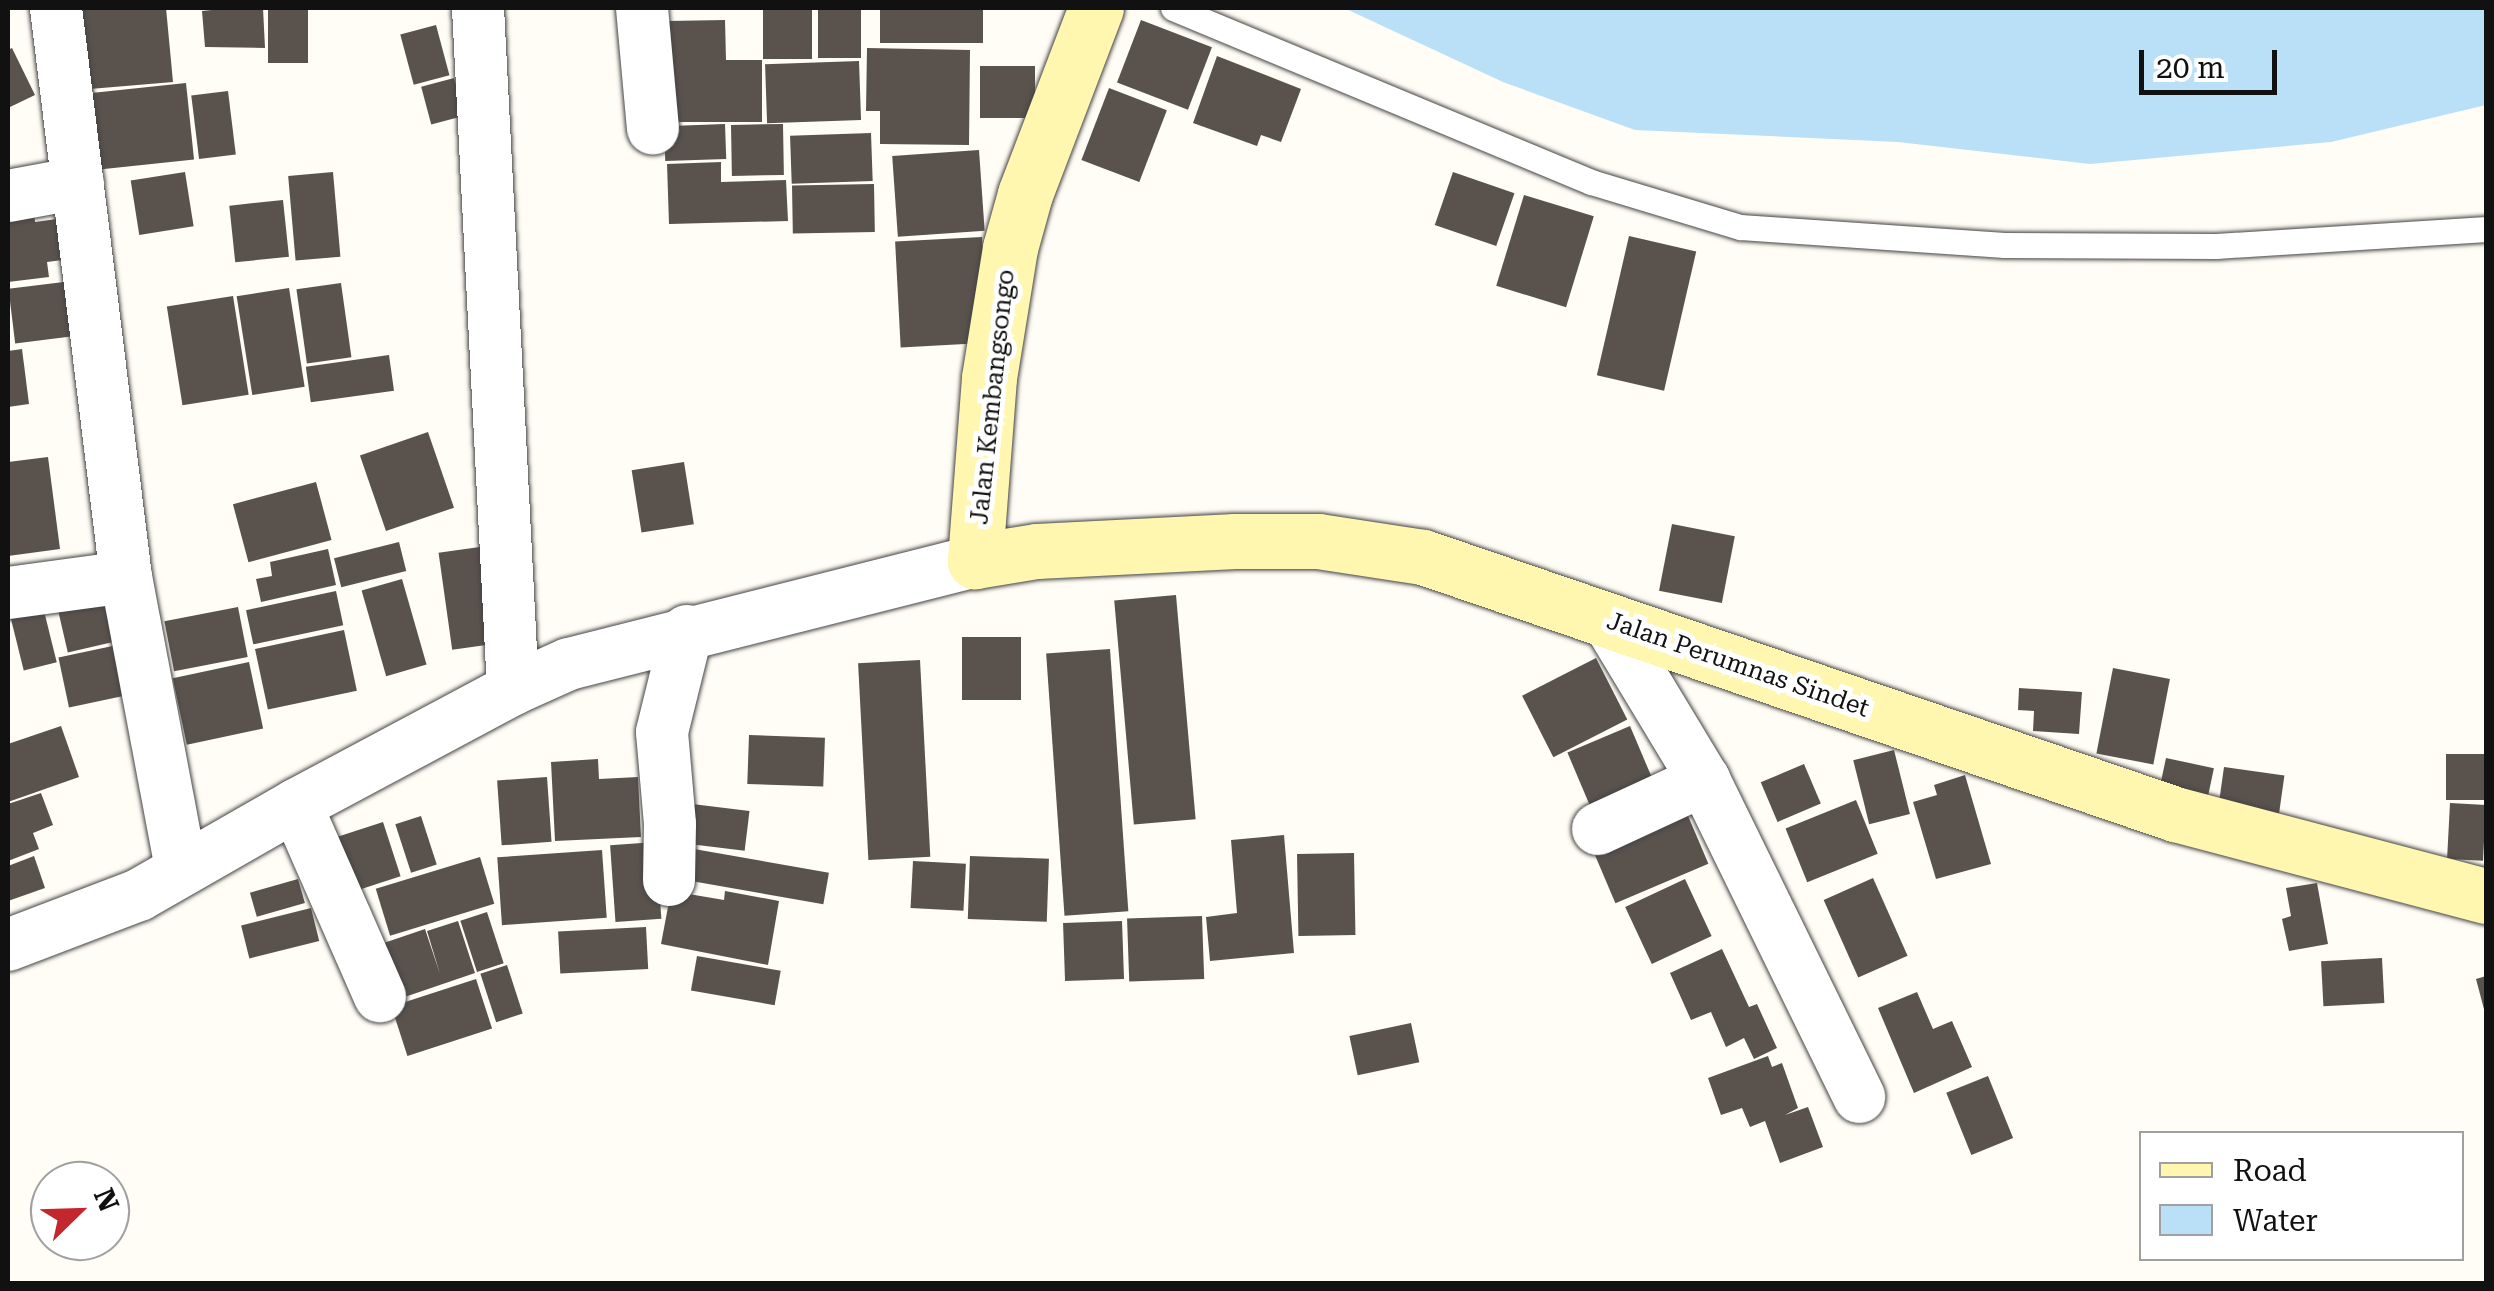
<!DOCTYPE html>
<html>
<head>
<meta charset="utf-8">
<style>
  body { margin:0 }
  #map { position:relative; width:2494px; height:1291px; overflow:hidden; background:#fffdf5; font-family:"Roboto Serif",serif }
  div>[style] { position:absolute }
  [style*='--x'] { left:calc(var(--x)*1px); top:calc(var(--y)*1px); width:calc(var(--w)*1px); rotate:calc(var(--a)*1deg) }
  .water>* { inset:0; background:#b9e0f7 }
  .building>* { inset:0; background:#5a524d; transform-origin:0 0 }
  .roads { filter:drop-shadow(0 0 2px #444) drop-shadow(0 0 2px #444) }
  .lane>* { height:25px; margin:-12.5px; padding:0 12.5px; transform-origin:12.5px; border-radius:12.5px; background:#fff }
  .street>* { height:52px; margin:-26px; padding:0 26px; transform-origin:26px; border-radius:26px; background:#fff }
  .secondary>* { height:55px; margin:-27.5px; padding:0 27.5px; transform-origin:27.5px; border-radius:27.5px; background:#fff6b0 }
  span { translate:-50% -50%; white-space:nowrap; text-align:center; line-height:1.15; -webkit-text-stroke:10px #fff; paint-order:stroke }
  .street-label { font-size:25px; color:#111 }
  .frame { position:absolute; inset:0; border:10px solid #111; pointer-events:none }
  .legend { position:absolute; left:2139px; top:1131px; width:325px; height:130px; box-sizing:border-box; background:#fff; border:2px solid #a0a0a0; margin:0; padding:12px 18px; list-style:none; font-size:30px; color:#111 }
  .legend li { display:flex; align-items:center; gap:20px; height:50px }
  .legend b { width:50px; border:2px solid #a0a0a0 }
  .north { position:absolute; left:30px; top:1161px; width:100px; height:100px; box-sizing:border-box; background:#fff; border:2px solid #a0a0a0; border-radius:50%; rotate:67deg; font-size:28px; font-weight:700; line-height:40px; text-align:center; color:#111 }
  .north::after { content:''; display:block; margin:auto; width:35px; height:45px; background:#c4262e; clip-path:polygon(50% 0,100% 100%,50% 72%,0 100%) }
  .scale { position:absolute; left:2139px; top:50px; width:138px; height:45px; box-sizing:border-box; border:5px solid #111; border-top:0; padding-left:12px; font-size:30px; line-height:35px; white-space:nowrap; color:#111; -webkit-text-stroke:8px #fff; paint-order:stroke }
</style>
</head>
<body>
<div id="map">
  <div class="water">
    <div style="clip-path:polygon(1344px 8px,2486px 8px,2486px 105px,2331px 142px,2090px 164px,1898px 142px,1635px 130px,1503px 82px)"></div>
  </div>
  <div class="building">
    <div style="clip-path:polygon(93px 8px,166px 8px,173px 82px,78px 90px,71px 11px)"></div>
    <div style="clip-path:polygon(230px 8px,263px 8px,265px 48px,205px 47px,202px 11px)"></div>
    <div style="left:268px;top:8px;width:40px;height:55px"></div>
    <div style="left:763px;top:8px;width:49px;height:51px"></div>
    <div style="left:818px;top:8px;width:43px;height:50px"></div>
    <div style="left:880px;top:8px;width:103px;height:35px"></div>
    <div style="clip-path:polygon(725px 20px,726px 60px,762px 60px,762px 122px,669px 122px,668px 21px)"></div>
    <div style="left:1141px;top:20px;width:76px;height:67px;rotate:21deg"></div>
    <div style="left:436px;top:25px;width:52px;height:37px;rotate:75deg"></div>
    <div style="clip-path:polygon(12px 48px,35px 95px,8px 108px,8px 50px)"></div>
    <div style="clip-path:polygon(867px 48px,970px 50px,969px 145px,880px 144px,880px 111px,866px 111px)"></div>
    <div style="clip-path:polygon(1217px 56px,1301px 89px,1281px 142px,1261px 135px,1257px 146px,1193px 123px)"></div>
    <div style="left:859px;top:61px;width:59px;height:94px;rotate:88deg"></div>
    <div style="left:980px;top:66px;width:55px;height:52px"></div>
    <div style="left:454px;top:78px;width:39px;height:34px;rotate:75deg"></div>
    <div style="left:186px;top:83px;width:77px;height:107px;rotate:84deg"></div>
    <div style="left:1109px;top:88px;width:62px;height:77px;rotate:21deg"></div>
    <div style="left:228px;top:91px;width:64px;height:37px;rotate:83deg"></div>
    <div style="left:725px;top:124px;width:35px;height:61px;rotate:88deg"></div>
    <div style="left:783px;top:124px;width:51px;height:52px;rotate:89deg"></div>
    <div style="left:871px;top:133px;width:48px;height:81px;rotate:88deg"></div>
    <div style="left:979px;top:150px;width:81px;height:87px;rotate:86deg"></div>
    <div style="clip-path:polygon(721px 162px,721px 182px,786px 180px,788px 221px,669px 224px,667px 164px)"></div>
    <div style="left:185px;top:172px;width:55px;height:55px;rotate:81deg"></div>
    <div style="left:333px;top:172px;width:85px;height:45px;rotate:85deg"></div>
    <div style="left:1453px;top:172px;width:65px;height:56px;rotate:19deg"></div>
    <div style="left:874px;top:184px;width:48px;height:82px;rotate:89deg"></div>
    <div style="left:1524px;top:195px;width:73px;height:95px;rotate:17deg"></div>
    <div style="left:283px;top:200px;width:57px;height:54px;rotate:84deg"></div>
    <div style="clip-path:polygon(33px 202px,35px 222px,64px 218px,70px 259px,47px 262px,49px 277px,8px 282px,8px 205px)"></div>
    <div style="left:1629px;top:236px;width:69px;height:143px;rotate:13deg"></div>
    <div style="left:982px;top:237px;width:106px;height:87px;rotate:87deg"></div>
    <div style="left:72px;top:281px;width:55px;height:64px;rotate:83deg"></div>
    <div style="left:341px;top:283px;width:75px;height:45px;rotate:82deg"></div>
    <div style="left:289px;top:288px;width:100px;height:53px;rotate:81deg"></div>
    <div style="left:233px;top:296px;width:100px;height:67px;rotate:81deg"></div>
    <div style="clip-path:polygon(22px 349px,29px 404px,8px 407px,8px 351px)"></div>
    <div style="left:389px;top:355px;width:36px;height:84px;rotate:82deg"></div>
    <div style="left:428px;top:432px;width:80px;height:72px;rotate:71deg"></div>
    <div style="clip-path:polygon(48px 457px,60px 549px,8px 556px,8px 462px)"></div>
    <div style="left:684px;top:462px;width:63px;height:53px;rotate:81deg"></div>
    <div style="left:316px;top:482px;width:60px;height:86px;rotate:75deg"></div>
    <div style="left:1672px;top:524px;width:64px;height:68px;rotate:11deg"></div>
    <div style="left:399px;top:542px;width:30px;height:67px;rotate:76deg"></div>
    <div style="left:494px;top:545px;width:98px;height:56px;rotate:82deg"></div>
    <div style="clip-path:polygon(328px 549px,336px 585px,261px 602px,256px 579px,272px 576px,270px 562px)"></div>
    <div style="left:402px;top:579px;width:89px;height:42px;rotate:74deg"></div>
    <div style="left:107px;top:591px;width:51px;height:52px;rotate:77deg"></div>
    <div style="left:336px;top:591px;width:35px;height:92px;rotate:78deg"></div>
    <div style="left:1176px;top:595px;width:225px;height:62px;rotate:85deg"></div>
    <div style="left:42px;top:603px;width:61px;height:34px;rotate:76deg"></div>
    <div style="left:238px;top:607px;width:51px;height:75px;rotate:79deg"></div>
    <div style="left:344px;top:630px;width:62px;height:91px;rotate:78deg"></div>
    <div style="left:962px;top:637px;width:59px;height:63px"></div>
    <div style="left:122px;top:644px;width:51px;height:65px;rotate:78deg"></div>
    <div style="left:1110px;top:649px;width:263px;height:64px;rotate:86deg"></div>
    <div style="left:1596px;top:658px;width:69px;height:83px;rotate:63deg"></div>
    <div style="left:920px;top:660px;width:197px;height:62px;rotate:87deg"></div>
    <div style="left:249px;top:662px;width:68px;height:78px;rotate:78deg"></div>
    <div style="left:2113px;top:668px;width:58px;height:87px;rotate:11deg"></div>
    <div style="clip-path:polygon(2019px 688px,2082px 692px,2079px 734px,2033px 731px,2034px 711px,2018px 710px)"></div>
    <div style="clip-path:polygon(61px 726px,79px 777px,8px 802px,8px 744px)"></div>
    <div style="left:1630px;top:726px;width:71px;height:68px;rotate:67deg"></div>
    <div style="left:749px;top:735px;width:76px;height:49px;rotate:2deg"></div>
    <div style="left:1894px;top:750px;width:66px;height:42px;rotate:76deg"></div>
    <div style="left:2486px;top:754px;width:46px;height:40px;rotate:90deg"></div>
    <div style="left:2166px;top:758px;width:49px;height:34px;rotate:12deg"></div>
    <div style="clip-path:polygon(598px 759px,599px 779px,638px 777px,641px 837px,555px 841px,551px 762px)"></div>
    <div style="left:1804px;top:764px;width:43px;height:47px;rotate:67deg"></div>
    <div style="left:2224px;top:767px;width:61px;height:39px;rotate:8deg"></div>
    <div style="clip-path:polygon(1965px 775px,1991px 864px,1936px 879px,1913px 802px,1937px 795px,1934px 785px)"></div>
    <div style="left:547px;top:777px;width:65px;height:50px;rotate:86deg"></div>
    <div style="clip-path:polygon(41px 793px,53px 825px,33px 833px,39px 849px,8px 861px,8px 804px)"></div>
    <div style="left:1856px;top:800px;width:58px;height:76px;rotate:68deg"></div>
    <div style="left:684px;top:803px;width:66px;height:40px;rotate:7deg"></div>
    <div style="left:2450px;top:803px;width:36px;height:56px;rotate:3deg"></div>
    <div style="left:1683px;top:804px;width:65px;height:101px;rotate:67deg"></div>
    <div style="left:421px;top:816px;width:51px;height:27px;rotate:72deg"></div>
    <div style="left:383px;top:822px;width:57px;height:55px;rotate:72deg"></div>
    <div style="clip-path:polygon(1284px 835px,1294px 953px,1210px 961px,1206px 917px,1237px 913px,1231px 840px)"></div>
    <div style="left:656px;top:842px;width:77px;height:46px;rotate:86deg"></div>
    <div style="left:694px;top:849px;width:137px;height:32px;rotate:10deg"></div>
    <div style="left:602px;top:850px;width:68px;height:105px;rotate:86deg"></div>
    <div style="left:1354px;top:853px;width:82px;height:57px;rotate:89deg"></div>
    <div style="clip-path:polygon(34px 856px,45px 888px,8px 901px,8px 866px)"></div>
    <div style="left:970px;top:856px;width:79px;height:63px;rotate:2deg"></div>
    <div style="left:480px;top:857px;width:49px;height:109px;rotate:73deg"></div>
    <div style="left:913px;top:861px;width:53px;height:47px;rotate:3deg"></div>
    <div style="left:1873px;top:878px;width:85px;height:54px;rotate:66deg"></div>
    <div style="left:298px;top:879px;width:25px;height:50px;rotate:74deg"></div>
    <div style="left:1685px;top:879px;width:63px;height:66px;rotate:65deg"></div>
    <div style="clip-path:polygon(2317px 883px,2328px 944px,2289px 951px,2282px 919px,2291px 916px,2286px 888px)"></div>
    <div style="clip-path:polygon(671px 891px,724px 900px,725px 891px,779px 901px,768px 965px,661px 944px)"></div>
    <div style="left:311px;top:908px;width:34px;height:72px;rotate:76deg"></div>
    <div style="left:487px;top:912px;width:54px;height:28px;rotate:72deg"></div>
    <div style="left:1202px;top:916px;width:63px;height:75px;rotate:88deg"></div>
    <div style="clip-path:polygon(458px 921px,475px 973px,390px 1002px,372px 947px,425px 929px,440px 974px,427px 931px)"></div>
    <div style="left:1122px;top:921px;width:58px;height:59px;rotate:88deg"></div>
    <div style="left:646px;top:927px;width:42px;height:88px;rotate:87deg"></div>
    <div style="clip-path:polygon(1722px 949px,1749px 1007px,1757px 1004px,1777px 1048px,1754px 1059px,1744px 1038px,1726px 1047px,1711px 1012px,1691px 1020px,1670px 973px)"></div>
    <div style="left:697px;top:956px;width:85px;height:35px;rotate:10deg"></div>
    <div style="left:2382px;top:958px;width:45px;height:61px;rotate:87deg"></div>
    <div style="left:507px;top:965px;width:51px;height:28px;rotate:72deg"></div>
    <div style="clip-path:polygon(2486px 976px,2486px 1013px,2485px 1013px,2476px 979px)"></div>
    <div style="left:476px;top:979px;width:52px;height:89px;rotate:72deg"></div>
    <div style="clip-path:polygon(1917px 992px,1933px 1029px,1952px 1021px,1972px 1067px,1914px 1093px,1878px 1008px)"></div>
    <div style="left:1411px;top:1023px;width:40px;height:63px;rotate:78deg"></div>
    <div style="clip-path:polygon(1768px 1056px,1772px 1067px,1782px 1063px,1798px 1108px,1785px 1115px,1808px 1107px,1823px 1147px,1780px 1163px,1765px 1121px,1750px 1127px,1742px 1108px,1721px 1115px,1708px 1078px)"></div>
    <div style="left:1988px;top:1076px;width:67px;height:45px;rotate:68deg"></div>
  </div>
  <div class="roads">
    <div class="lane">
      <div style="--x:1173;--y:8;--w:453;--a:22.6"></div>
      <div style="--x:1591;--y:182;--w:156;--a:16.8"></div>
      <div style="--x:1740;--y:227;--w:265;--a:3.9"></div>
      <div style="--x:2004;--y:245;--w:212;--a:0.3"></div>
      <div style="--x:2216;--y:246;--w:271;--a:-3.6"></div>
    </div>
    <div class="street">
      <div style="--x:56;--y:8;--w:573;--a:82.99"></div>
      <div style="--x:126;--y:577;--w:297;--a:79.3"></div>
      <div style="--x:478;--y:8;--w:682;--a:87.06"></div>
      <div style="--x:642;--y:8;--w:121;--a:84.8"></div>
      <div style="--x:8;--y:196;--w:71;--a:-10.5"></div>
      <div style="--x:8;--y:593;--w:119;--a:-7.7"></div>
      <div style="--x:1608;--y:621;--w:186;--a:58.9"></div>
      <div style="--x:1704;--y:780;--w:353;--a:63.9"></div>
      <div style="--x:296;--y:805;--w:209;--a:66.3"></div>
      <div style="--x:1598;--y:829;--w:117;--a:-24.8"></div>
      <div style="--x:669;--y:880;--w:56;--a:-89"></div>
      <div style="--x:670;--y:824;--w:92;--a:-95"></div>
      <div style="--x:662;--y:732;--w:104;--a:-76.1"></div>
      <div style="--x:8;--y:945;--w:140;--a:-20.9"></div>
      <div style="--x:139;--y:895;--w:181;--a:-29.8"></div>
      <div style="--x:296;--y:805;--w:246;--a:-28.1"></div>
      <div style="--x:513;--y:689;--w:61;--a:-24.1"></div>
      <div style="--x:569;--y:664;--w:419;--a:-14.2"></div>
    </div>
    <div class="secondary">
      <div style="--x:1096;--y:8;--w:199;--a:110.9"></div>
      <div style="--x:1025;--y:194;--w:56;--a:105.5"></div>
      <div style="--x:1010;--y:248;--w:132;--a:99.2"></div>
      <div style="--x:989;--y:378;--w:184;--a:94.4"></div>
      <div style="--x:975;--y:561;--w:63;--a:-9.2"></div>
      <div style="--x:1037;--y:551;--w:198;--a:-2.9"></div>
      <div style="--x:1235;--y:541;--w:83;--a:0"></div>
      <div style="--x:1318;--y:541;--w:106;--a:8.7"></div>
      <div style="--x:1423;--y:557;--w:795;--a:18.87"></div>
      <div style="--x:2175;--y:814;--w:322;--a:14.8"></div>
    </div>
  </div>
  <div class="street-label">
    <span style="left:993px;top:397px;rotate:-84deg">Jalan Kembangsongo</span>
    <span style="left:1738px;top:665px;rotate:19deg">Jalan Perumnas Sindet</span>
  </div>
  <div class="frame"></div>
  <ul class="legend">
  <li><b style="height:12px;background:#fff6b0"></b>Road</li>
  <li><b style="height:28px;background:#b9e0f7"></b>Water</li>
  </ul>
  <div class="north">N</div>
  <div class="scale">20 m</div>
</div>
</body>
</html>
